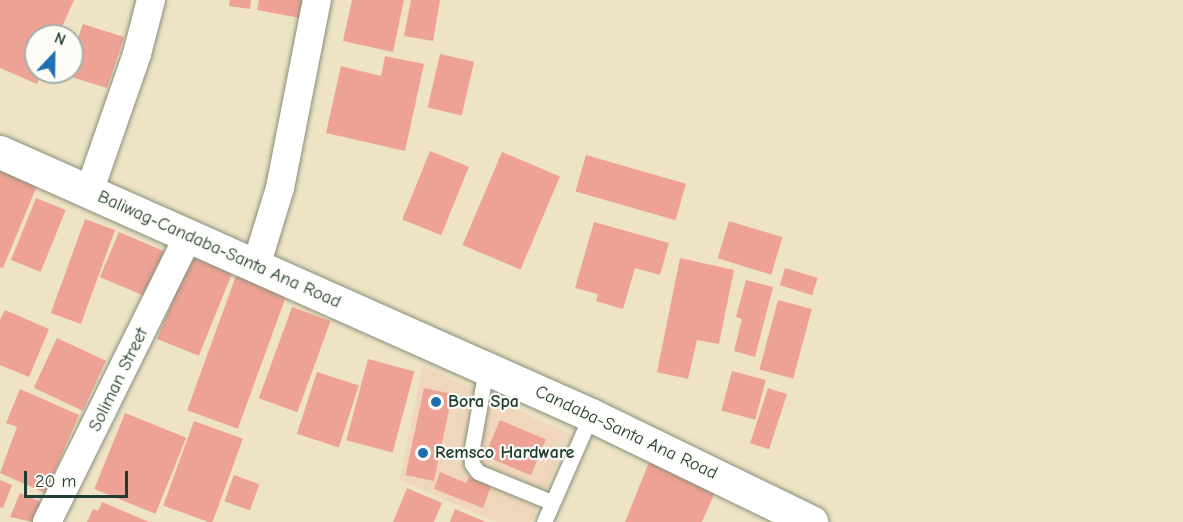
<!DOCTYPE html>
<html>
<head>
<meta charset="utf-8">
<style>
  body { margin:0 }
  #map { position:relative; width:1183px; height:522px; overflow:hidden; background:#eee3c5; font-family:"Comic Neue",sans-serif }
  div>[style] { position:absolute }
  [style*='--x'] { left:calc(var(--x)*1px); top:calc(var(--y)*1px); width:calc(var(--w)*1px); rotate:calc(var(--a)*1deg) }
  .built>* { inset:0; background:#f0d6bc }
  .building>* { inset:0; background:#eea295; transform-origin:0 0 }
  .roads { filter:drop-shadow(0 0 2px #86907c) drop-shadow(0 0 2px #86907c) }
  .service>* { height:15px; margin:-7.5px; padding:0 7.5px; transform-origin:7.5px; border-radius:7.5px; background:#fff }
  .minor>* { height:28px; margin:-14px; padding:0 14px; transform-origin:14px; border-radius:14px; background:#fff }
  .primary>* { height:33px; margin:-16.5px; padding:0 16.5px; transform-origin:16.5px; border-radius:16.5px; background:#fff }
  .dots>* { width:16px; height:16px; translate:-50% -50%; box-sizing:border-box; border:3px solid #fdfcf7; border-radius:50% }
  span { translate:-50% -50%; white-space:nowrap; text-align:center; line-height:1.15; -webkit-text-stroke:4.5px #fdfcf7; paint-order:stroke }
  .street-label { font-size:18px; color:#1f3d34 }
  .poi-label { font-size:18px; color:#1f3d34; font-weight:700 }
  .left { translate:0 -50%; text-align:left }
  .north { position:absolute; left:24px; top:24px; width:60px; height:60px; box-sizing:border-box; background:#fdfcf7; border:2px solid #a4b0a9; border-radius:50%; rotate:22deg; font-size:16px; font-weight:700; line-height:24px; text-align:center; color:#1f3d34 }
  .north::after { content:''; display:block; margin:auto; width:21px; height:27px; background:#1f6fb2; clip-path:polygon(50% 0,100% 100%,50% 72%,0 100%) }
  .scale { position:absolute; left:24px; top:471px; width:104px; height:27px; box-sizing:border-box; border:3px solid #1f3d34; border-top:0; padding-left:8px; font-size:18px; line-height:21px; white-space:nowrap; color:#1f3d34; -webkit-text-stroke:4px #fdfcf7; paint-order:stroke }
</style>
</head>
<body>
<div id="map">
  <div class="built">
    <div style="clip-path:polygon(423px 366px,569px 434px,531px 522px,497px 522px,400px 480px)"></div>
  </div>
  <div class="building">
    <div style="clip-path:polygon(0 0,74px 0,58px 36px,36px 36px,36px 72px,43px 72px,37px 84px,0 68px)"></div>
    <div style="clip-path:polygon(230px 0,251px 0,250px 9px,229px 6px)"></div>
    <div style="clip-path:polygon(259px 0,303px 0,300px 18px,257px 10px)"></div>
    <div style="clip-path:polygon(352px 0,404px 0,393px 52px,343px 41px)"></div>
    <div style="clip-path:polygon(411px 0,440px 0,433px 41px,404px 36px)"></div>
    <div style="clip-path:polygon(83px 24px,124px 37px,107px 88px,65px 75px,72px 72px,72px 54px)"></div>
    <div style="left:440px;top:54px;width:35px;height:55px;rotate:13deg"></div>
    <div style="clip-path:polygon(385px 56px,424px 64px,405px 151px,326px 133px,341px 66px,381px 76px)"></div>
    <div style="left:430px;top:151px;width:42px;height:74px;rotate:22deg"></div>
    <div style="left:502px;top:152px;width:63px;height:101px;rotate:23deg"></div>
    <div style="left:586px;top:155px;width:104px;height:38px;rotate:16deg"></div>
    <div style="clip-path:polygon(0 163px,41px 176px,3px 268px,0 267px)"></div>
    <div style="left:36px;top:198px;width:32px;height:67px;rotate:22deg"></div>
    <div style="left:85px;top:219px;width:32px;height:100px;rotate:20deg"></div>
    <div style="left:729px;top:221px;width:56px;height:39px;rotate:17deg"></div>
    <div style="clip-path:polygon(594px 222px,669px 243px,660px 275px,635px 268px,623px 309px,596px 301px,598px 294px,575px 288px)"></div>
    <div style="left:119px;top:232px;width:53px;height:49px;rotate:23deg"></div>
    <div style="left:193px;top:250px;width:45px;height:96px;rotate:22deg"></div>
    <div style="clip-path:polygon(680px 258px,734px 270px,719px 344px,697px 340px,688px 379px,657px 372px)"></div>
    <div style="left:785px;top:268px;width:34px;height:18px;rotate:17deg"></div>
    <div style="left:237px;top:273px;width:54px;height:146px;rotate:20deg"></div>
    <div style="clip-path:polygon(746px 280px,773px 287px,755px 357px,734px 351px,742px 319px,736px 317px)"></div>
    <div style="left:778px;top:300px;width:35px;height:72px;rotate:15deg"></div>
    <div style="left:292px;top:307px;width:41px;height:97px;rotate:20deg"></div>
    <div style="clip-path:polygon(5px 310px,49px 329px,29px 377px,0 365px,0 320px)"></div>
    <div style="left:57px;top:338px;width:54px;height:55px;rotate:25deg"></div>
    <div style="left:368px;top:359px;width:48px;height:84px;rotate:15deg"></div>
    <div style="left:732px;top:371px;width:35px;height:41px;rotate:15deg"></div>
    <div style="left:317px;top:372px;width:44px;height:65px;rotate:18deg"></div>
    <div style="left:424px;top:388px;width:29px;height:89px;rotate:12deg"></div>
    <div style="left:768px;top:388px;width:20px;height:58px;rotate:18deg"></div>
    <div style="clip-path:polygon(20px 389px,79px 415px,45px 493px,0 473px,17px 427px,6px 423px)"></div>
    <div style="left:125px;top:413px;width:66px;height:82px;rotate:22deg"></div>
    <div style="left:500px;top:420px;width:50px;height:39px;rotate:23deg"></div>
    <div style="left:194px;top:421px;width:52px;height:90px;rotate:20deg"></div>
    <div style="clip-path:polygon(649px 462px,716px 490px,702px 522px,625px 522px)"></div>
    <div style="clip-path:polygon(440px 472px,466px 483px,469px 477px,491px 486px,483px 508px,434px 489px)"></div>
    <div style="left:234px;top:475px;width:27px;height:28px;rotate:20deg"></div>
    <div style="clip-path:polygon(0 480px,12px 485px,3px 508px,0 507px)"></div>
    <div style="clip-path:polygon(407px 488px,442px 503px,434px 522px,393px 522px)"></div>
    <div style="clip-path:polygon(20px 493px,41px 502px,33px 522px,10px 517px)"></div>
    <div style="clip-path:polygon(102px 502px,149px 522px,87px 522px,93px 509px,98px 511px)"></div>
    <div style="clip-path:polygon(455px 509px,486px 522px,450px 522px)"></div>
  </div>
  <div class="roads">
    <div class="service">
      <div style="--x:486;--y:369;--w:85;--a:100.1"></div>
      <div style="--x:471;--y:453;--w:11;--a:85"></div>
      <div style="--x:472;--y:464;--w:10;--a:53"></div>
      <div style="--x:478;--y:472;--w:79;--a:22.3"></div>
      <div style="--x:544;--y:522;--w:117;--a:-66.3"></div>
    </div>
    <div class="minor">
      <div style="--x:89;--y:192;--w:146;--a:-70.8"></div>
      <div style="--x:137;--y:54;--w:56;--a:-75.5"></div>
      <div style="--x:256;--y:266;--w:82;--a:-72.9"></div>
      <div style="--x:280;--y:188;--w:192;--a:-78.9"></div>
      <div style="--x:47;--y:522;--w:318;--a:-63.7"></div>
    </div>
    <div class="primary">
      <div style="--x:0;--y:152;--w:647;--a:23.99"></div>
      <div style="--x:591;--y:415;--w:245;--a:25.9"></div>
    </div>
  </div>
  <div class="dots">
    <div style="left:436px;top:402px;background:#1f6fb2"></div>
    <div style="left:423px;top:453px;background:#1f6fb2"></div>
  </div>
  <div class="street-label">
    <span style="left:219px;top:250px;rotate:24deg">Baliwag-Candaba-Santa Ana Road</span>
    <span style="left:119px;top:380px;rotate:-64deg">Soliman Street</span>
    <span style="left:626px;top:433px;rotate:25deg">Candaba-Santa Ana Road</span>
  </div>
  <div class="poi-label">
    <span class="left" style="left:448px;top:402px">Bora Spa</span>
    <span class="left" style="left:435px;top:453px">Remsco Hardware</span>
  </div>
  <div class="north">N</div>
  <div class="scale">20 m</div>
</div>
</body>
</html>
